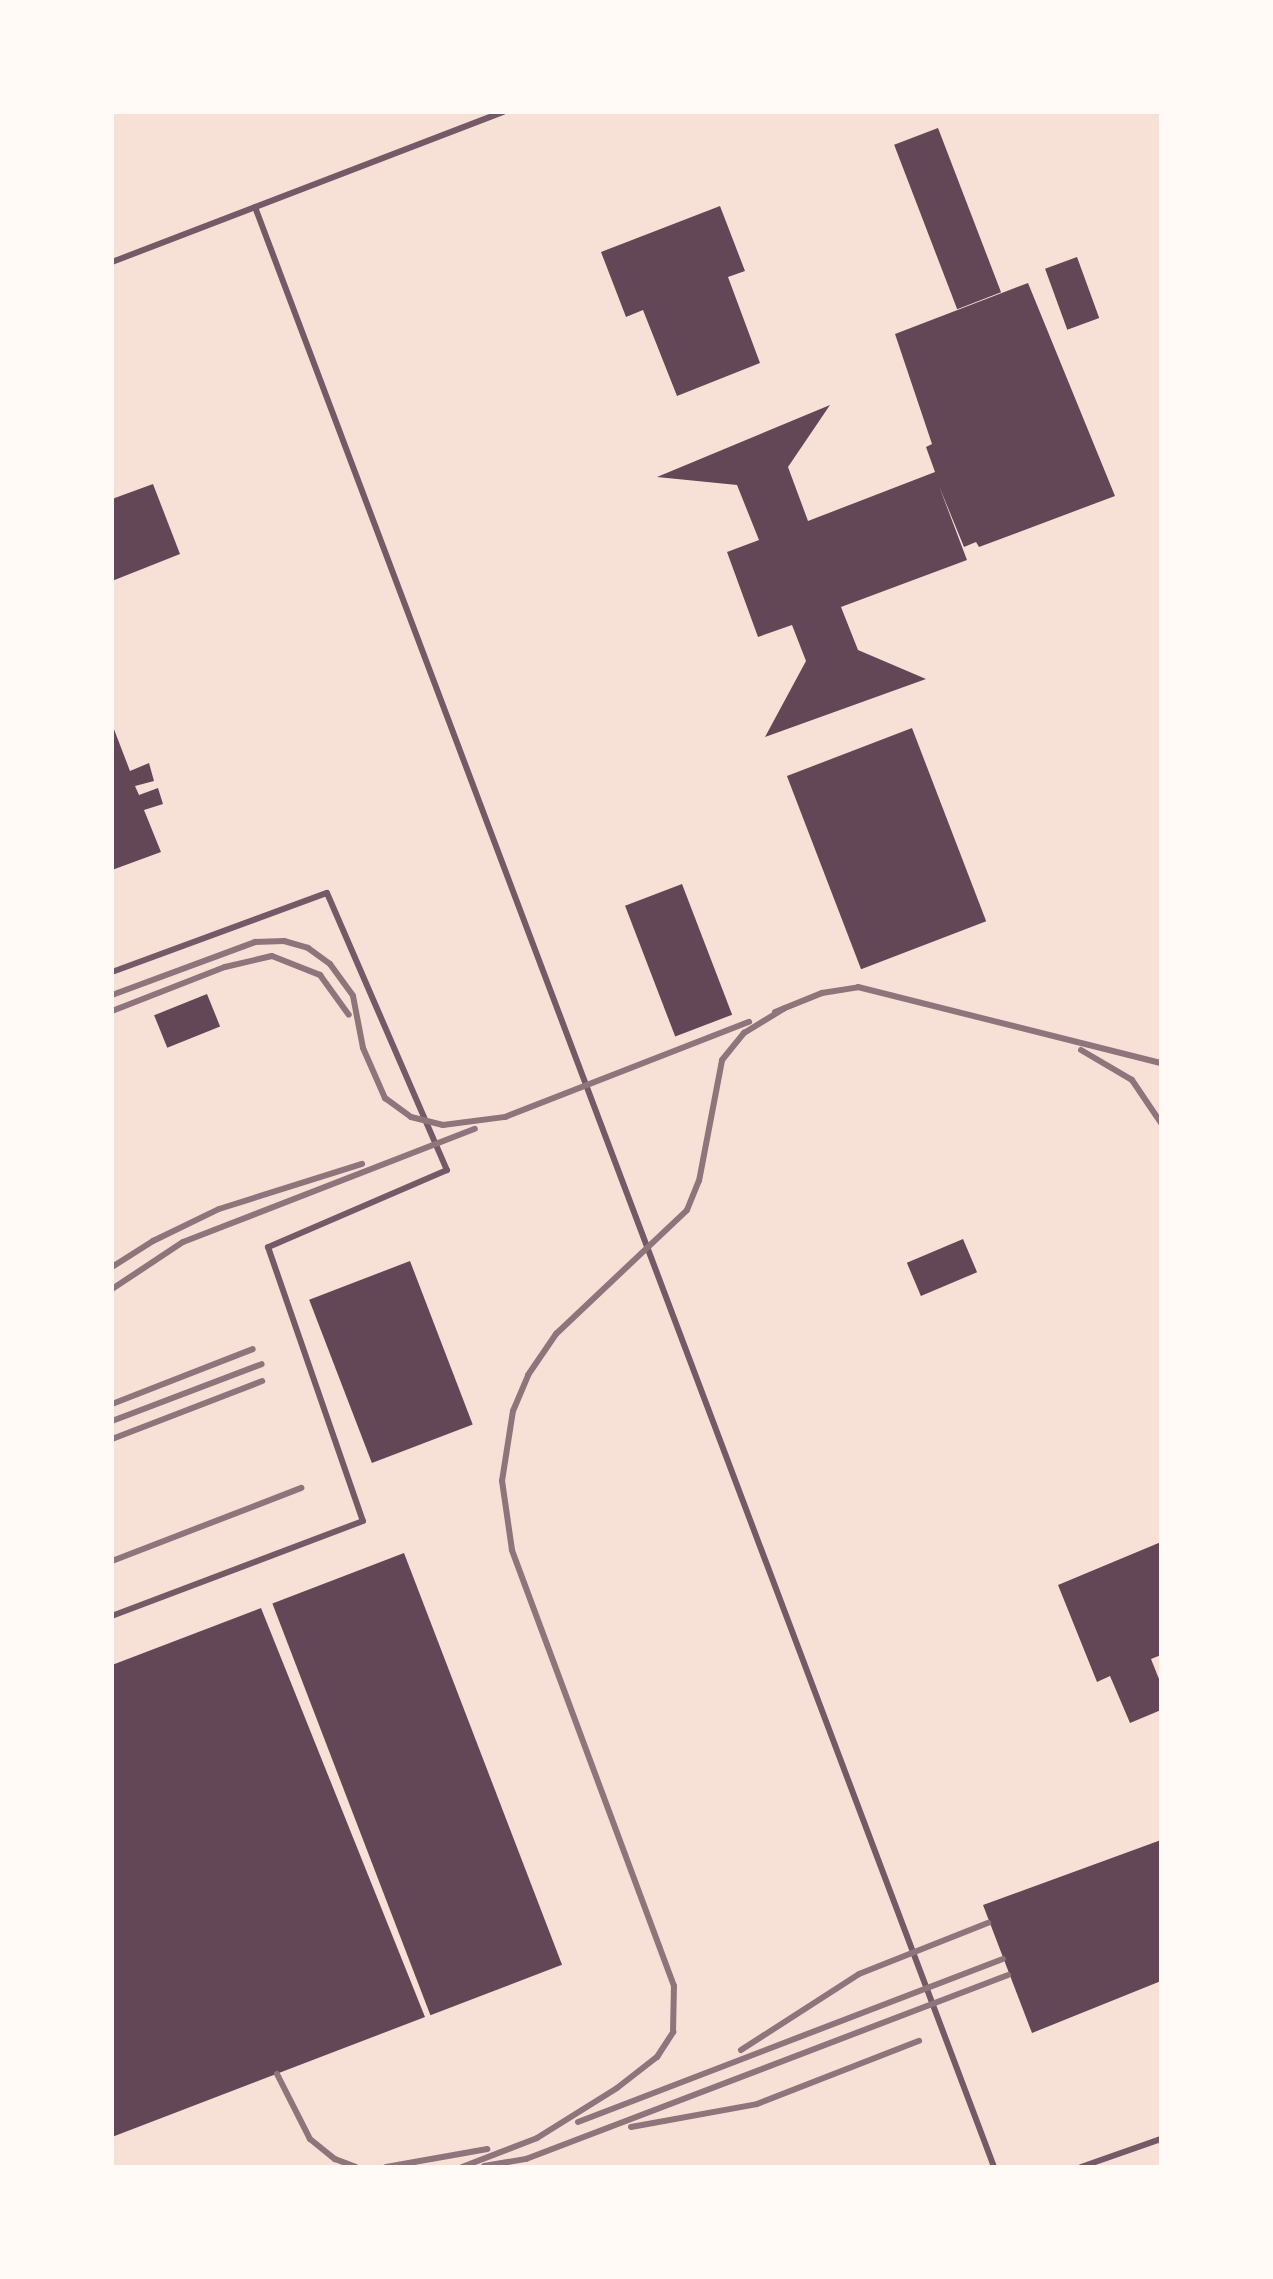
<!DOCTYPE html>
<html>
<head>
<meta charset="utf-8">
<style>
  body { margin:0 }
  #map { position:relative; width:1273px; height:2279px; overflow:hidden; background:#f7e1d7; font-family:Quicksand,sans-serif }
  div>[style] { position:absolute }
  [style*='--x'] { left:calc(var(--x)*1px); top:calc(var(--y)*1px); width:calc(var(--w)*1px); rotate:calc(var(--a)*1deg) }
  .building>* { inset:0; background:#644757; transform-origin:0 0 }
  .service>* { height:6px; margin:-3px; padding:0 3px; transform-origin:3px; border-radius:3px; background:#755966 }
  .rail>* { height:6px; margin:-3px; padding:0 3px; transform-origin:3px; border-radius:3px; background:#8f747c }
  span { translate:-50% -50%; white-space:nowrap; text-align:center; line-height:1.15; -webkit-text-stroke:7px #fffaf5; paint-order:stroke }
  .frame { position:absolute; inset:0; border:114px solid #fffaf5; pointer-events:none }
</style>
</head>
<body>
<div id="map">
  <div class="building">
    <div style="left:938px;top:128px;width:176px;height:47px;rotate:69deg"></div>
    <div style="clip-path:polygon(720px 206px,745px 271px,728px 277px,760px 363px,677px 396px,643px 310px,626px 317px,601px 252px)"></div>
    <div style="left:1077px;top:257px;width:65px;height:34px;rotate:70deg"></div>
    <div style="clip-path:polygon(1028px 283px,1115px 496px,979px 547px,976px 542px,964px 547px,939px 486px,967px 560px,841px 607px,858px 650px,926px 679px,765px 737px,806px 661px,792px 625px,758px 637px,727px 552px,759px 540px,737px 485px,657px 477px,830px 405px,788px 467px,808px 521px,935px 472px,926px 447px,932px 444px,895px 334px)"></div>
    <div style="clip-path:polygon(153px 484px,180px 554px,112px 581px,112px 499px)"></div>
    <div style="clip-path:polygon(112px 724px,130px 771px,149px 763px,154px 781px,135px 786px,139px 795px,158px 788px,163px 804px,144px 810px,161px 852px,112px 870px)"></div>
    <div style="left:912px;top:728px;width:207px;height:134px;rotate:69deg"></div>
    <div style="left:682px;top:884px;width:140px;height:61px;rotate:69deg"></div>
    <div style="left:207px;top:994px;width:35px;height:57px;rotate:68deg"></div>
    <div style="left:963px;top:1239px;width:36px;height:61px;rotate:67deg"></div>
    <div style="left:410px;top:1261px;width:175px;height:108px;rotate:69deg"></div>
    <div style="clip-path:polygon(1161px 1542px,1161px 1655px,1151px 1659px,1161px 1684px,1161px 1710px,1130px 1723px,1110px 1676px,1097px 1682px,1058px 1585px)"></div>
    <div style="left:404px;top:1553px;width:441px;height:141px;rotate:69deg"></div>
    <div style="clip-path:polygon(261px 1608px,425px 2017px,112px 2137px,112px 1665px)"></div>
    <div style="clip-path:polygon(1161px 1840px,1161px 1981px,1032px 2033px,983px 1905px)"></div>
  </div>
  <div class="service">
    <div style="--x:255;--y:207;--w:2095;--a:69.34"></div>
    <div style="--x:112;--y:262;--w:419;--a:-21"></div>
    <div style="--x:112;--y:972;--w:229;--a:-20.2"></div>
    <div style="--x:327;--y:893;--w:302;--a:66.6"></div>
    <div style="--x:447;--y:1170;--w:195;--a:156.7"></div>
    <div style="--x:268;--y:1247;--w:290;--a:70.9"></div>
    <div style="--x:363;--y:1521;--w:268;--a:159.3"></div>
    <div style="--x:1081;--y:2167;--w:85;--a:-19.3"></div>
  </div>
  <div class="rail">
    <div style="--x:112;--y:995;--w:153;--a:-20.3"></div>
    <div style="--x:255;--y:942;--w:29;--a:-2"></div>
    <div style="--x:284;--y:941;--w:25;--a:16"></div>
    <div style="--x:308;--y:948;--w:27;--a:36"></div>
    <div style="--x:330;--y:964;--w:39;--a:54"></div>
    <div style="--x:353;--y:996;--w:53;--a:79.1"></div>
    <div style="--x:363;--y:1048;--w:55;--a:66.3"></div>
    <div style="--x:385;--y:1098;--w:32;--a:36"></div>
    <div style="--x:411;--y:1117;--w:33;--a:14"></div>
    <div style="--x:443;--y:1125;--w:63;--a:-7.4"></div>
    <div style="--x:505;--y:1117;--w:262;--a:-21.3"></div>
    <div style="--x:112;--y:1011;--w:121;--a:-21.3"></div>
    <div style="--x:225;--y:967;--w:48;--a:-13.2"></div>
    <div style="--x:272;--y:956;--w:52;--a:21.6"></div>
    <div style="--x:320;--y:975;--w:49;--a:54.1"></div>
    <div style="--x:775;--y:1012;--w:51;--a:-22"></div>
    <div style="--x:822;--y:993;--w:36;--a:-9"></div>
    <div style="--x:858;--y:987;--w:312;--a:14.1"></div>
    <div style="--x:1081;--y:1050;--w:59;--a:30.5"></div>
    <div style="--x:1132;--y:1080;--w:52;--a:56"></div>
    <div style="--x:112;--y:1267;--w:49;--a:-32.4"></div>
    <div style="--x:153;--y:1241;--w:73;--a:-25.9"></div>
    <div style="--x:219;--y:1209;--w:150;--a:-17.5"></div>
    <div style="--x:112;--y:1289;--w:85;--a:-33.5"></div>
    <div style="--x:183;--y:1242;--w:313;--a:-21.2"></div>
    <div style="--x:112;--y:1404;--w:151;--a:-21.3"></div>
    <div style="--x:112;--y:1421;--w:160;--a:-20.8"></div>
    <div style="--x:112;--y:1439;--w:161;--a:-21.1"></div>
    <div style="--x:112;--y:1561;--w:203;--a:-21.1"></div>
    <div style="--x:741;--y:2050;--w:140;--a:-32.8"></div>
    <div style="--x:859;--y:1974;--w:139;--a:-21.6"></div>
    <div style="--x:277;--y:2074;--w:73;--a:63.1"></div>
    <div style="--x:310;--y:2139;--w:32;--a:39"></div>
    <div style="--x:335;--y:2159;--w:22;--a:21"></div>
    <div style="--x:578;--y:2122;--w:455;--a:-21"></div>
    <div style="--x:631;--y:2127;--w:128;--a:-10.3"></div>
    <div style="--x:757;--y:2104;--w:174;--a:-21.3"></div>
    <div style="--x:484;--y:2166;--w:43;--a:-9.5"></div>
    <div style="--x:526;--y:2159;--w:516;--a:-20.89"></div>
    <div style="--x:386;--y:2167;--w:103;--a:-10.1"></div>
    <div style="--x:462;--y:2167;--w:80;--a:-21.1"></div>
    <div style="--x:537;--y:2138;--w:94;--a:-32"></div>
    <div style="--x:617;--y:2088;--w:51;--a:-37.8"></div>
    <div style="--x:657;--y:2057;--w:30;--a:-57"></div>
    <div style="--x:673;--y:2032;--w:46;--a:-88.8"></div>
    <div style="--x:674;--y:1986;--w:465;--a:-110.4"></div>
    <div style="--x:512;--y:1550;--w:70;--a:-98.2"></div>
    <div style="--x:502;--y:1481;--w:71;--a:-81.1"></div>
    <div style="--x:513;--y:1411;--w:39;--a:-67"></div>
    <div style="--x:528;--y:1375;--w:50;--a:-55.7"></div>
    <div style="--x:556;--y:1334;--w:180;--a:-43.4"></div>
    <div style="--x:687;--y:1210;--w:31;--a:-68"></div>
    <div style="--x:699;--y:1181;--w:123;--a:-79.2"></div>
    <div style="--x:722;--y:1060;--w:35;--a:-51"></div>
    <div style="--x:744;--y:1033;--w:48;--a:-31.4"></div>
  </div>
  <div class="frame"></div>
</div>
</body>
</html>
